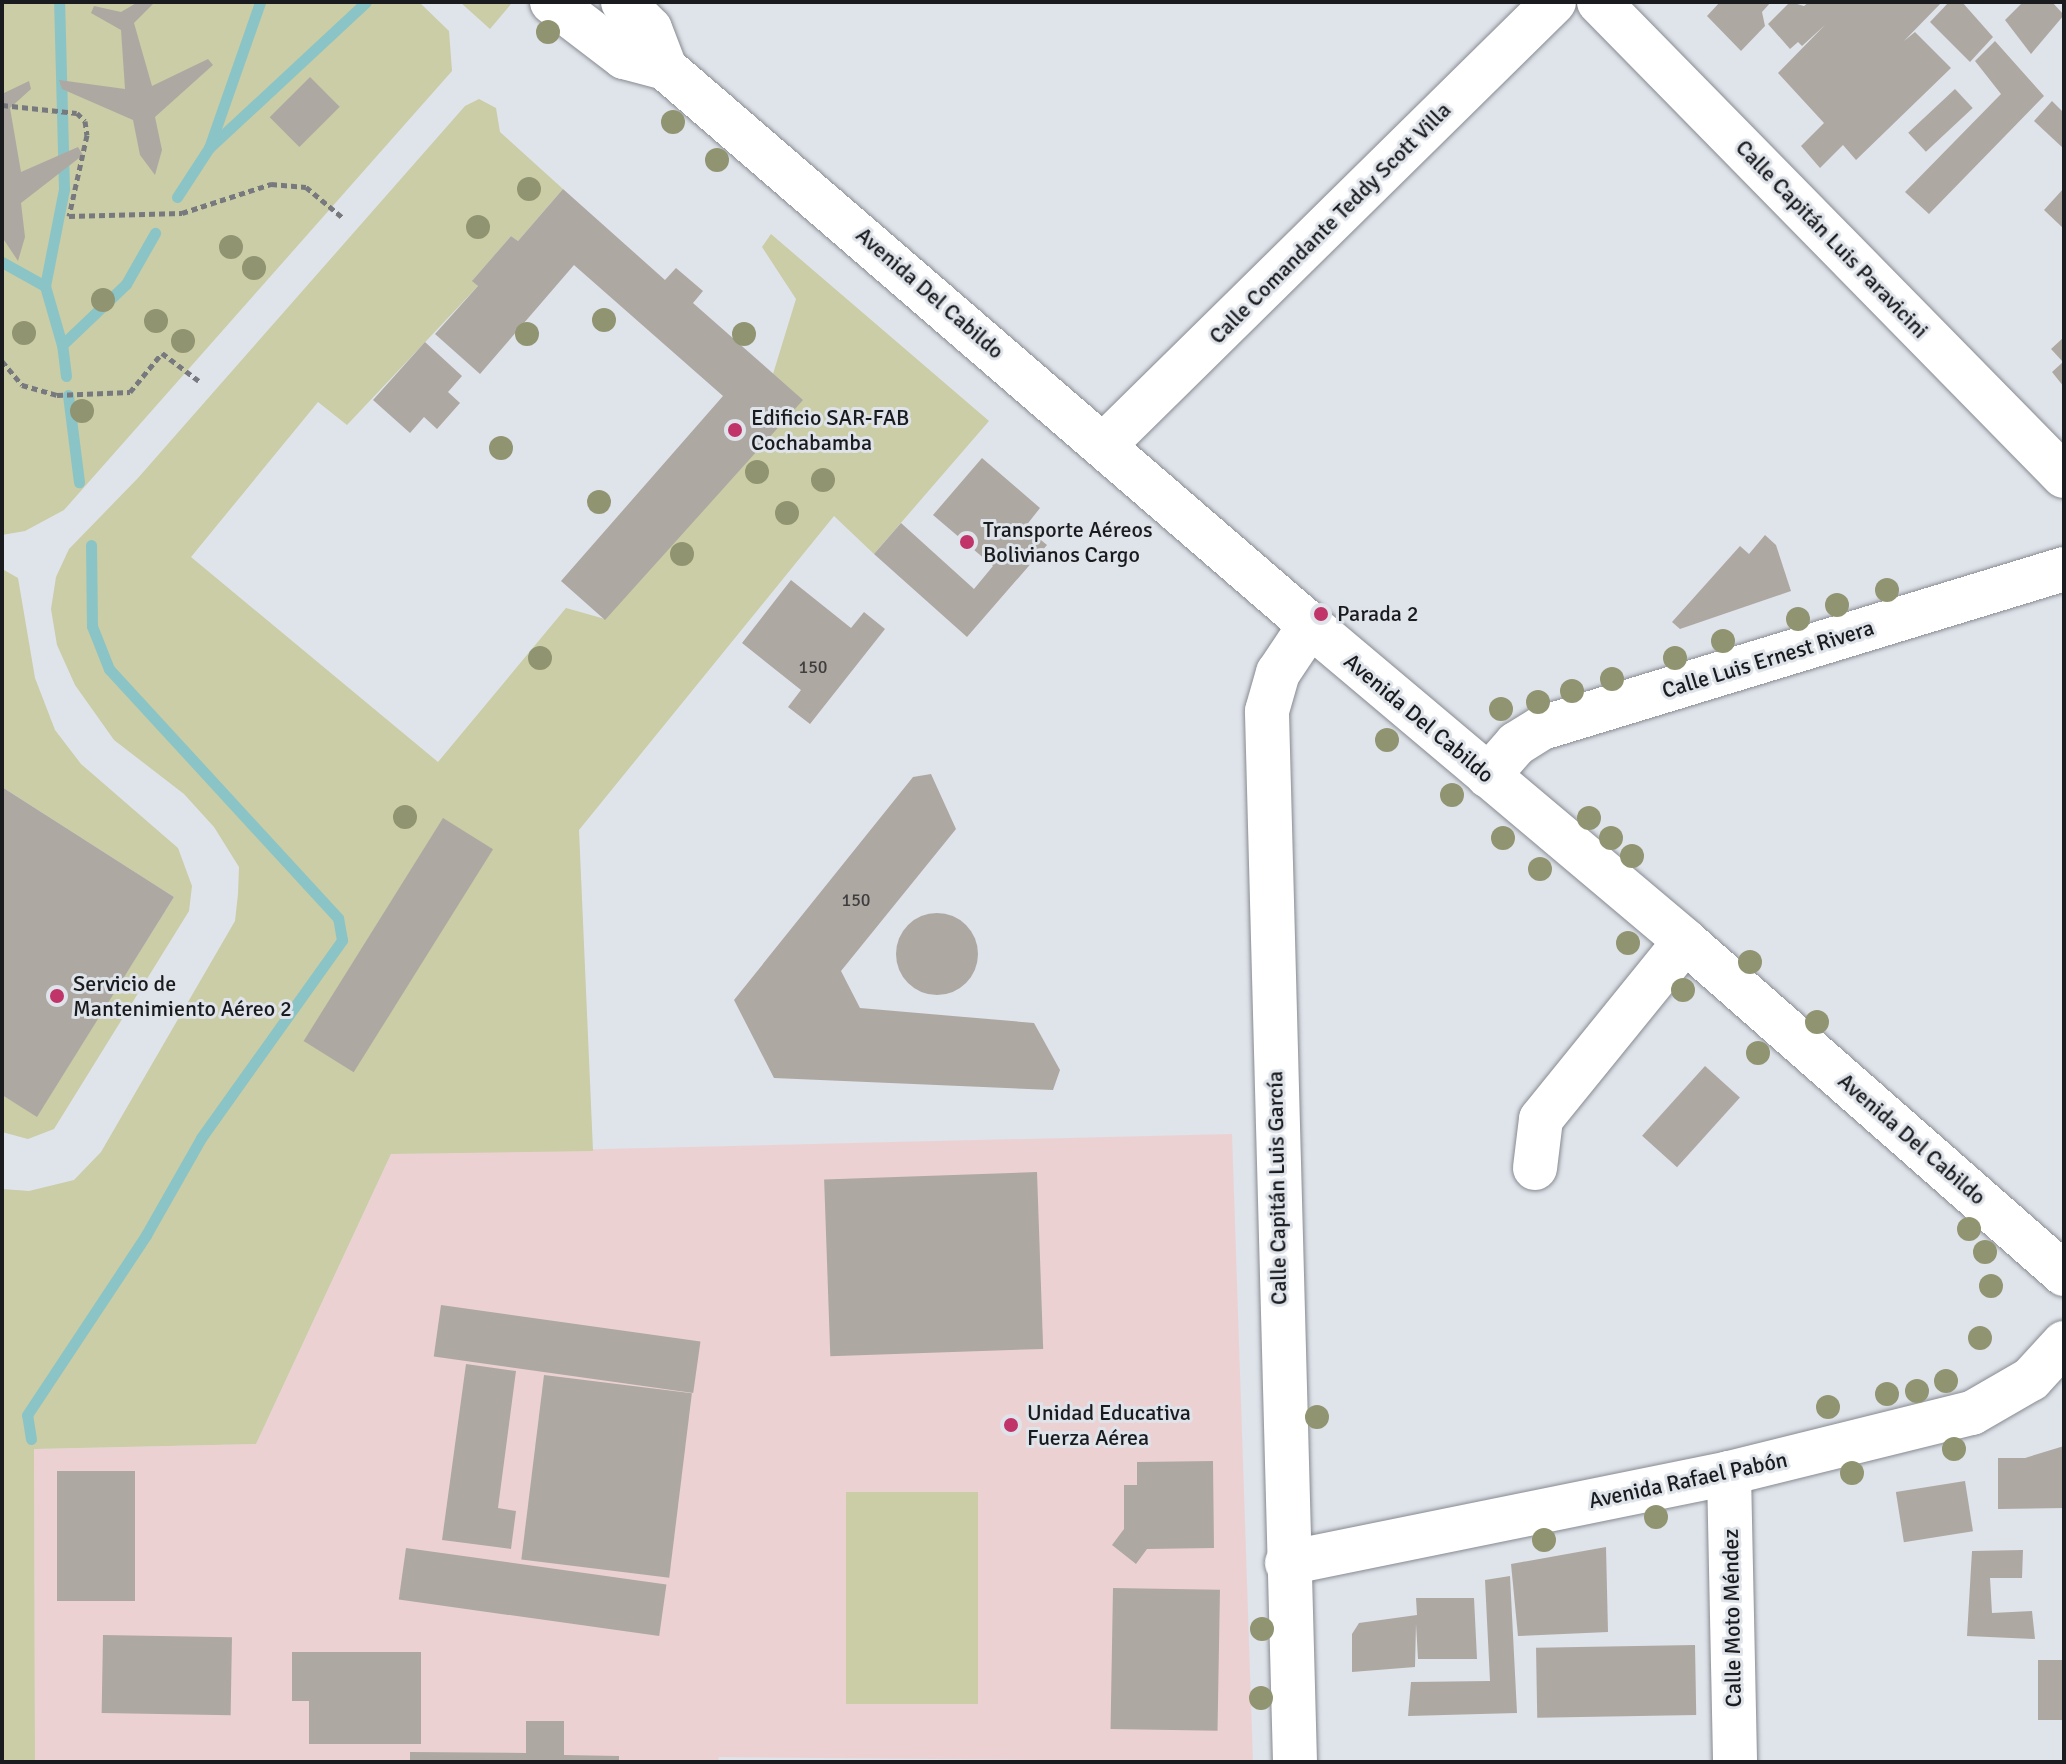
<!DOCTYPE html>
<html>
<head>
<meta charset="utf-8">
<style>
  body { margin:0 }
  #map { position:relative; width:2066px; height:1764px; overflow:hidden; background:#dfe3ea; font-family:Signika,sans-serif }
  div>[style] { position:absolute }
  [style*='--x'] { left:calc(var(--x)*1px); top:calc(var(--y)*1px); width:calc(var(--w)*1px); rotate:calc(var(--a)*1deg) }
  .education>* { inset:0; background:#ecd1d3 }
  .green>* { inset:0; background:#cacda5; transform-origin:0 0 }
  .stream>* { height:11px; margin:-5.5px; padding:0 5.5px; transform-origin:5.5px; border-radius:5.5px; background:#8bc4c6 }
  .building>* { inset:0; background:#aea8a3; transform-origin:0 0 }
  .round { border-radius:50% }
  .path>* { height:5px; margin-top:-2.5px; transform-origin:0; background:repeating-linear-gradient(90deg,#77797e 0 6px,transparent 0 10px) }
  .roads { filter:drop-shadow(0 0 2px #878b91) drop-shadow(0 0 2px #878b91) }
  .minor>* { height:44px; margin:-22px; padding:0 22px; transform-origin:22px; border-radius:22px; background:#fff }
  .trees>* { width:24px; height:24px; margin:-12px; border-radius:50%; background:#919470 }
  .dots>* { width:22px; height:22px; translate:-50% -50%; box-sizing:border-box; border:4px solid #dfe3ea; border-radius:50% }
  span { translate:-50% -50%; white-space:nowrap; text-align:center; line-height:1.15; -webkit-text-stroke:6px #dfe3ea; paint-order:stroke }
  .number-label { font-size:18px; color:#3f3e3f }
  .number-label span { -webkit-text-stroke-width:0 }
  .street-label { font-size:22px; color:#1a1b1e }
  .poi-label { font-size:22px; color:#1a1b1e }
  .left { translate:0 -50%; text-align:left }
  .frame { position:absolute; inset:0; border:4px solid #1a1b1e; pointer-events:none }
</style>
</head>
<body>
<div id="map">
  <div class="education">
    <div style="clip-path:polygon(1232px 1134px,1253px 1762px,719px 1757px,718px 1762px,35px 1762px,34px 1449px,256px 1444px,391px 1154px)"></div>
  </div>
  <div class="green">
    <div style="clip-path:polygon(2px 2px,419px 2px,449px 31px,452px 71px,64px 510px,25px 531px,2px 535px)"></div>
    <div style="clip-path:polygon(460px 2px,509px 2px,511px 4px,490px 29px)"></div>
    <div style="clip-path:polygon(479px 99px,496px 108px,500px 132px,563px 189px,518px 241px,511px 236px,473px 280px,478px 286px,347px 425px,318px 402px,191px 557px,438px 762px,566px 608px,605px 619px,773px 374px,796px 299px,762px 247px,771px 234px,989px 421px,874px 554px,834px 516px,579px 830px,593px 1151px,391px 1154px,256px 1444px,34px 1449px,35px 1762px,2px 1762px,2px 1189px,29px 1191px,74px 1180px,101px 1152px,235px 921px,238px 894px,239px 867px,214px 827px,184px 794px,114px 740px,75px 685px,57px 645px,51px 609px,56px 577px,69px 549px,138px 478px,465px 106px)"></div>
    <div style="clip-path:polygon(4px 570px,18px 578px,35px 678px,55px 730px,81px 764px,178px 848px,192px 886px,189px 911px,54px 1129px,28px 1139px,2px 1132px,2px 1095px,37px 1116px,174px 897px,2px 787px)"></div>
    <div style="left:846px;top:1492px;width:132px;height:212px"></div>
  </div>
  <div class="stream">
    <div style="--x:209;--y:148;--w:214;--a:-42.9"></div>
    <div style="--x:177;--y:197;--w:59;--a:-56.9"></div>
    <div style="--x:209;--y:148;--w:155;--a:-70.7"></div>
    <div style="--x:2;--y:262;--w:49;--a:29.2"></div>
    <div style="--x:45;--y:286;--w:61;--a:73.9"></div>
    <div style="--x:45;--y:286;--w:99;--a:-78.9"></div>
    <div style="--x:64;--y:189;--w:187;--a:-91.5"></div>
    <div style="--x:66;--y:376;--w:31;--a:-97"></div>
    <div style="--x:62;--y:345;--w:88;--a:-43.6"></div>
    <div style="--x:126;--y:284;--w:59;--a:-60.4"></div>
    <div style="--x:68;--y:395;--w:88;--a:82.8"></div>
    <div style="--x:31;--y:1439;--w:24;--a:-99"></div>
    <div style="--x:27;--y:1415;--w:216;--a:-56.5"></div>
    <div style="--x:146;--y:1235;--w:112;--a:-60.4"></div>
    <div style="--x:201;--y:1138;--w:243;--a:-54.5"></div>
    <div style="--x:342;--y:940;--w:22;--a:-100"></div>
    <div style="--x:338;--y:918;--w:338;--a:-132.6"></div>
    <div style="--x:109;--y:669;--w:46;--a:-111.6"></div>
    <div style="--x:92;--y:626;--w:81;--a:-90.7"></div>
  </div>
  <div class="building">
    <div style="clip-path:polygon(138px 2px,155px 2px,134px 23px,152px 86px,208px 59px,213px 65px,155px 117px,162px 150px,155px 175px,140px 155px,133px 120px,62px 89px,59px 80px,125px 89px,121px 30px,91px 13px,94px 6px,121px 12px)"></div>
    <div style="clip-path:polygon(1720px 2px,1771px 2px,1762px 12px,1765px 26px,1741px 51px,1707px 16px)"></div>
    <div style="clip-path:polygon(1790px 2px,1804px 6px,1809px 2px,1942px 2px,1904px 41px,1915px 32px,1951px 68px,1856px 160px,1843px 145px,1820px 168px,1801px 146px,1824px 123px,1778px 73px,1825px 25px,1802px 46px,1798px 42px,1790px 49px,1768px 24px)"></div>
    <div style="clip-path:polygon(1949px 2px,1962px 2px,1993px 37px,1970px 62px,1930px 22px)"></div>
    <div style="clip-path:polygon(2023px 2px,2052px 2px,2064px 15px,2031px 54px,2005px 20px)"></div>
    <div style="clip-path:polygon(1995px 41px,2044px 96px,1929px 214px,1905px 192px,2001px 94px,1975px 61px)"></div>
    <div style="left:310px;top:77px;width:42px;height:57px;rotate:45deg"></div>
    <div style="clip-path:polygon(29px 81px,31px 89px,10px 108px,21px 172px,78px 147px,83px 155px,21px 203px,25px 237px,18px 261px,2px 237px,2px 94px)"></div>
    <div style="left:1955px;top:89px;width:26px;height:64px;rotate:47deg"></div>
    <div style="clip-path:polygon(2052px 101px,2064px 113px,2064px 149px,2034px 121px)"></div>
    <div style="clip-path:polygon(2064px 188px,2064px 229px,2044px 210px)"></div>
    <div style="clip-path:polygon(563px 189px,665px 280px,676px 268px,703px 291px,693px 303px,803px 400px,605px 620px,561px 581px,723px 396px,574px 265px,480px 374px,435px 334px,478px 286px,472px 281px,511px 236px,518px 241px)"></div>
    <div style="clip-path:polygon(2064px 337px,2064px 387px,2052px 372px,2063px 362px,2051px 349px)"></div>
    <div style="clip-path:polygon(425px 342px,462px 376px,448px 392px,460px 403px,437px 429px,424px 417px,410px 433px,373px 400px)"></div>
    <div style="clip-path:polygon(982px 458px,1040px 508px,1025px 527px,1047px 545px,967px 637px,874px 554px,901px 523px,974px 589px,993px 566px,933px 515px)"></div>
    <div style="clip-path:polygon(1765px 535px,1776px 545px,1791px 591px,1680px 629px,1672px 622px,1740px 546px,1749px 554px)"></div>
    <div style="clip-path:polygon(791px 580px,851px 628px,864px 612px,885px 629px,810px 724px,788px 707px,801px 690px,742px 643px)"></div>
    <div style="clip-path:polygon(931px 774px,956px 829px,841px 971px,860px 1008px,1034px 1023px,1060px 1070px,1053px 1090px,774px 1078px,734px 1000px,913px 777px)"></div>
    <div style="clip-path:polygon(2px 787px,174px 897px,37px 1117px,2px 1095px)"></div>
    <div style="left:443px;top:818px;width:59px;height:263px;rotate:32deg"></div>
    <div class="round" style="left:896px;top:913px;width:82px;height:82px"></div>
    <div style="left:1705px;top:1066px;width:47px;height:94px;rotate:42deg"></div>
    <div style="left:1037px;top:1172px;width:177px;height:213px;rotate:88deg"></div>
    <div style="left:441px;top:1305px;width:262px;height:52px;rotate:8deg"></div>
    <div style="clip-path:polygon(466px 1364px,516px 1371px,498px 1508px,516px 1511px,511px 1549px,442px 1540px)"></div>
    <div style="left:544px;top:1375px;width:149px;height:186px;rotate:7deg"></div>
    <div style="clip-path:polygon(2064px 1446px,2064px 1508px,1998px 1509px,1998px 1458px,2025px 1458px)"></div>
    <div style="clip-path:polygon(1213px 1461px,1214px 1548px,1147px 1549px,1136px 1564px,1112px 1545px,1124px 1529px,1124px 1485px,1137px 1485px,1137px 1462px)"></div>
    <div style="left:57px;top:1471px;width:78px;height:130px"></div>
    <div style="left:1965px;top:1481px;width:51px;height:70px;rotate:81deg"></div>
    <div style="clip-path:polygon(1606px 1547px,1608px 1632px,1518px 1636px,1511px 1564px)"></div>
    <div style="left:406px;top:1548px;width:263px;height:52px;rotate:8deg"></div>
    <div style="clip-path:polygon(2023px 1550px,2022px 1578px,1990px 1578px,1992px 1613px,2032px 1611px,2035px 1639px,1967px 1636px,1972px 1551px)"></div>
    <div style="clip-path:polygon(1510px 1576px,1517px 1713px,1408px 1716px,1411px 1682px,1490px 1681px,1485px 1580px)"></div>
    <div style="left:1113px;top:1588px;width:107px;height:141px;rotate:1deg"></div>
    <div style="clip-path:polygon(1416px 1598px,1474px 1598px,1477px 1659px,1418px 1659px,1416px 1624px,1415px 1667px,1352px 1672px,1352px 1634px,1359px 1623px,1417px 1615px)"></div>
    <div style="left:103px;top:1635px;width:129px;height:78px;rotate:1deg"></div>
    <div style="left:1695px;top:1645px;width:70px;height:159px;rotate:89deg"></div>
    <div style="clip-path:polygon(292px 1652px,421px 1652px,421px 1744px,309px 1744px,309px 1701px,292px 1701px)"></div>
    <div style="left:2038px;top:1660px;width:26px;height:60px"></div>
    <div style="clip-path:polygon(526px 1721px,564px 1721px,564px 1755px,619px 1756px,619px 1762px,410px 1762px,410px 1752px,526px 1753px)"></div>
  </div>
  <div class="path">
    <div style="--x:2;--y:105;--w:75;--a:6.1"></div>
    <div style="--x:77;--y:113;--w:11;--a:45"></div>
    <div style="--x:85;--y:121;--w:14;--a:82"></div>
    <div style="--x:87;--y:135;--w:83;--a:102.5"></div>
    <div style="--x:69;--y:216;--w:113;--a:-1.5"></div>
    <div style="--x:182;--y:213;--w:94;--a:-18"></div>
    <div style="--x:271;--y:184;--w:35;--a:5"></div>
    <div style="--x:306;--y:187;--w:47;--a:39.8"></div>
    <div style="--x:2;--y:361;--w:31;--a:50"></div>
    <div style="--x:22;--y:385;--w:36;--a:16"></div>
    <div style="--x:57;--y:395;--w:73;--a:-2.4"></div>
    <div style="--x:130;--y:392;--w:50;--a:-50.6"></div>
    <div style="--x:162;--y:353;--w:46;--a:37.1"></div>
  </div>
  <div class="roads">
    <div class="minor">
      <div style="--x:552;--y:2;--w:91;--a:37.4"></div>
      <div style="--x:624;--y:57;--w:42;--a:15"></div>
      <div style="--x:665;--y:68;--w:852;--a:40.81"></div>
      <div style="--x:1310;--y:625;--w:490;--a:40.1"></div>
      <div style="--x:1685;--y:941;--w:505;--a:41.3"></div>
      <div style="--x:623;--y:2;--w:38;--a:45"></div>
      <div style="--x:650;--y:29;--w:42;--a:69"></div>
      <div style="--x:1599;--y:2;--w:664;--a:45.55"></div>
      <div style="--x:1105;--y:444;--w:630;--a:-44.55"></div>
      <div style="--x:1488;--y:776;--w:43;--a:-48.8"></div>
      <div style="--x:1516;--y:744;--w:31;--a:-32"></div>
      <div style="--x:1542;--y:728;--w:546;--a:-16.94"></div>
      <div style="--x:1535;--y:1168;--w:49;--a:-83"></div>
      <div style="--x:1541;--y:1119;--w:229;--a:-51"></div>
      <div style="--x:1729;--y:1473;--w:289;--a:88.8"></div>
      <div style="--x:1287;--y:1563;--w:451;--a:-11.5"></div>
      <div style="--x:1729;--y:1473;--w:250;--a:-13.9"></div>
      <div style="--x:1972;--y:1413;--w:68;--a:-30"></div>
      <div style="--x:2031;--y:1379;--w:49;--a:-47.5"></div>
      <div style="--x:1295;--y:1762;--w:1051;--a:-91.53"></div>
      <div style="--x:1267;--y:711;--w:40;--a:-74"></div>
      <div style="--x:1278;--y:673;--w:58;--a:-56.3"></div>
    </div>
  </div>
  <div class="trees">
    <div style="left:548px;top:32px"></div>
    <div style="left:673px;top:122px"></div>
    <div style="left:717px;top:160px"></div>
    <div style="left:529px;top:189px"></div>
    <div style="left:478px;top:227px"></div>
    <div style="left:231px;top:247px"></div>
    <div style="left:254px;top:268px"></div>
    <div style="left:103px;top:300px"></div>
    <div style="left:604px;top:320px"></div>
    <div style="left:156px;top:321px"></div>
    <div style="left:24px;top:333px"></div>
    <div style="left:527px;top:334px"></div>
    <div style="left:744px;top:334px"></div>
    <div style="left:183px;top:341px"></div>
    <div style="left:82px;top:411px"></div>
    <div style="left:501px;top:448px"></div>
    <div style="left:757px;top:472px"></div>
    <div style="left:823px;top:480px"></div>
    <div style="left:599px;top:502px"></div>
    <div style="left:787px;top:513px"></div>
    <div style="left:682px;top:554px"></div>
    <div style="left:1887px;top:590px"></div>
    <div style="left:1837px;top:605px"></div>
    <div style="left:1798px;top:619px"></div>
    <div style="left:1723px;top:641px"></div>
    <div style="left:540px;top:658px"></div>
    <div style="left:1675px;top:658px"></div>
    <div style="left:1612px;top:679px"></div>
    <div style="left:1572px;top:691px"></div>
    <div style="left:1538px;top:702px"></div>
    <div style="left:1501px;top:709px"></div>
    <div style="left:1387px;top:740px"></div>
    <div style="left:1452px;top:795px"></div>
    <div style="left:405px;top:817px"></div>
    <div style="left:1589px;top:818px"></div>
    <div style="left:1503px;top:838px"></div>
    <div style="left:1611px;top:838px"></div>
    <div style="left:1632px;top:856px"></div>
    <div style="left:1540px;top:869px"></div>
    <div style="left:1628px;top:943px"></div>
    <div style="left:1750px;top:962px"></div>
    <div style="left:1683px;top:990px"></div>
    <div style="left:1817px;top:1022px"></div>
    <div style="left:1758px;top:1053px"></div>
    <div style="left:1969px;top:1229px"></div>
    <div style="left:1985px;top:1252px"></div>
    <div style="left:1991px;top:1286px"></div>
    <div style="left:1980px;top:1338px"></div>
    <div style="left:1946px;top:1381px"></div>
    <div style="left:1917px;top:1391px"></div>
    <div style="left:1887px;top:1394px"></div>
    <div style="left:1828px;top:1407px"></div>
    <div style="left:1317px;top:1417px"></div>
    <div style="left:1954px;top:1449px"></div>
    <div style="left:1852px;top:1473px"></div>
    <div style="left:1656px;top:1517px"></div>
    <div style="left:1544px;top:1540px"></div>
    <div style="left:1262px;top:1629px"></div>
    <div style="left:1261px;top:1698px"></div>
  </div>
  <div class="dots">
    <div style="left:735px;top:430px;background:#c0346a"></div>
    <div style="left:967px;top:542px;background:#c0346a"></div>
    <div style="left:1321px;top:614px;background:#c0346a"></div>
    <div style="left:57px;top:996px;background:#c0346a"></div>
    <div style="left:1011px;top:1425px;background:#c0346a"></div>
  </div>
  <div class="number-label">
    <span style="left:813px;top:667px">150</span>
    <span style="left:856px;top:900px">150</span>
  </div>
  <div class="street-label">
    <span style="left:1330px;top:223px;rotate:-45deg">Calle Comandante Teddy Scott Villa</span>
    <span style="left:1832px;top:239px;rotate:46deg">Calle Capitán Luis Paravicini</span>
    <span style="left:930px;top:293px;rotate:41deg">Avenida Del Cabildo</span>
    <span style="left:1768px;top:659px;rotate:-17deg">Calle Luis Ernest Rivera</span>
    <span style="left:1419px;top:718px;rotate:40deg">Avenida Del Cabildo</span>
    <span style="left:1912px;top:1139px;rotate:41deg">Avenida Del Cabildo</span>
    <span style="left:1277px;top:1188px;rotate:-91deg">Calle Capitán Luis García</span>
    <span style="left:1688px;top:1480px;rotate:-12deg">Avenida Rafael Pabón</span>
    <span style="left:1732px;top:1618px;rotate:-91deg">Calle Moto Méndez</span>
  </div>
  <div class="poi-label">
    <span class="left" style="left:751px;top:430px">Edificio SAR-FAB<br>Cochabamba</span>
    <span class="left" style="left:983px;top:542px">Transporte Aéreos<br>Bolivianos Cargo</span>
    <span class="left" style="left:1337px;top:614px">Parada 2</span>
    <span class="left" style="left:73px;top:996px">Servicio de<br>Mantenimiento Aéreo 2</span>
    <span class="left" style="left:1027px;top:1425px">Unidad Educativa<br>Fuerza Aérea</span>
  </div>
  <div class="frame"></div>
</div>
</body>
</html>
